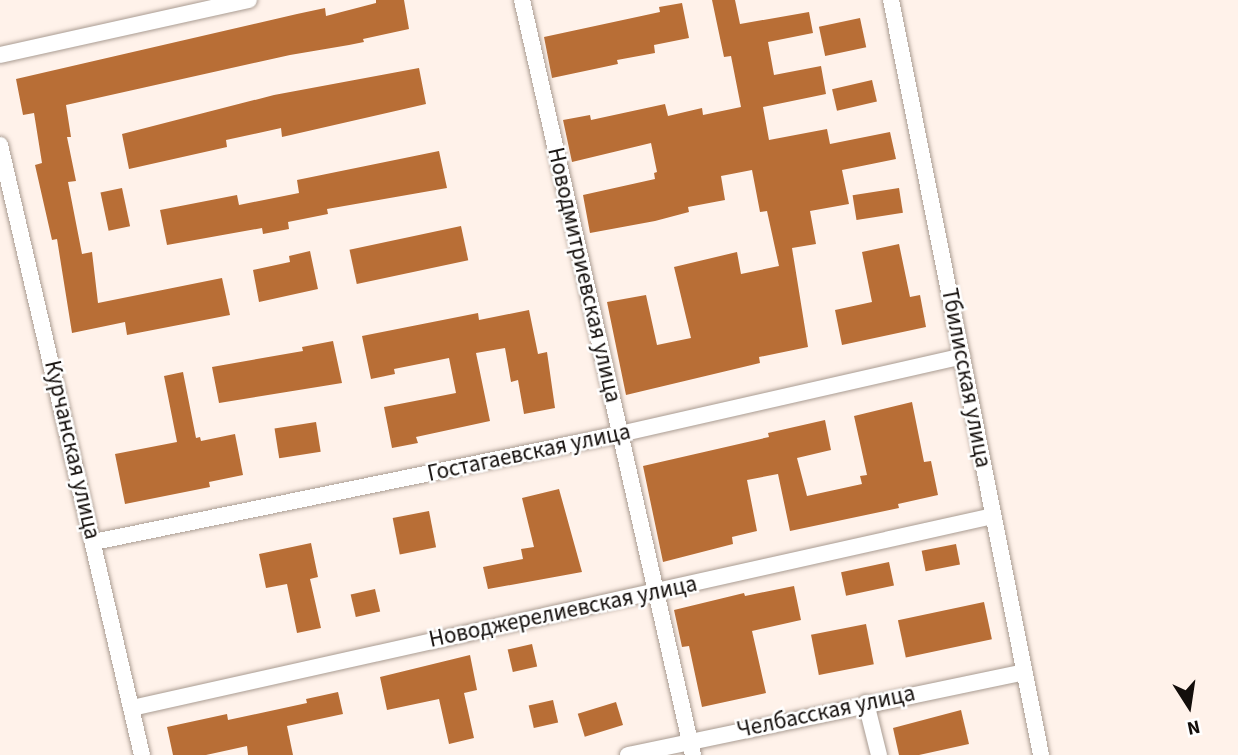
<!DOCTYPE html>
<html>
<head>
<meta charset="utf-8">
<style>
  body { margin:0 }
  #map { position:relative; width:1238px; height:755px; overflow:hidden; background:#fff2ea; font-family:"Source Sans 3",sans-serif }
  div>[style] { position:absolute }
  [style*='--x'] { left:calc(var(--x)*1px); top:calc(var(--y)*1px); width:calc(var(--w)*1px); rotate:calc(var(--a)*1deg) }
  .building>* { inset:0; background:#b86e36; transform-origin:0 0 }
  .roads { filter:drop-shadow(0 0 2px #aa9c92) drop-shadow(0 0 2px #aa9c92) }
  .street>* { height:16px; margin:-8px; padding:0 8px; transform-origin:8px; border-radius:8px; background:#fff }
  span { translate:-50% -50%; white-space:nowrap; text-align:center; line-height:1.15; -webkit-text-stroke:5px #fff; paint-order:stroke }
  .street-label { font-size:23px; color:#130e0b }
  .north { position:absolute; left:1154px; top:671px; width:70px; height:70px; -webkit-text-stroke:5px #fff; paint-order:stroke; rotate:168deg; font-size:19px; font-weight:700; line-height:28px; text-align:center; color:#130e0b }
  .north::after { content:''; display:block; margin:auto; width:24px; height:32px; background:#130e0b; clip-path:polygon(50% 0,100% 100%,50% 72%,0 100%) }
</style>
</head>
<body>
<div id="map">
  <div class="building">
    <div style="clip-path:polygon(376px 0,404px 0,409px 29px,363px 39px,364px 42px,349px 45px,290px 55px,66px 105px,71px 137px,67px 137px,76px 181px,68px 182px,82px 254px,92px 252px,98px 303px,222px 278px,230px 315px,127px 335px,125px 322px,72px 333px,57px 239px,52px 240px,35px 165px,42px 163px,34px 113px,23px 115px,16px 79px,297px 14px,325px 8px,326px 16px,376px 3px)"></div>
    <div style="clip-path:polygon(712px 0,735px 0,740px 24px,809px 12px,813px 33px,768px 42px,774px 75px,821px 66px,826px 94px,763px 107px,769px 140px,827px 129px,830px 144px,890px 132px,896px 159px,842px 170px,849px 204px,810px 211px,816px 244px,792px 248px,808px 347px,759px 357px,760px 363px,626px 395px,607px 302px,646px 295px,657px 345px,691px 338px,674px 267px,737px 252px,741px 274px,779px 266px,767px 211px,760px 212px,752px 170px,721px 176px,725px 200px,688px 207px,689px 212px,655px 221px,590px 233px,583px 195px,655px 179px,654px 173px,657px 172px,651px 143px,572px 162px,563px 120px,590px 115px,591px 120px,665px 104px,668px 116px,702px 108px,703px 115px,741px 107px,731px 56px,724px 57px)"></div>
    <div style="clip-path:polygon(682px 3px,689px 38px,654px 45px,655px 53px,617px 60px,618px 64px,552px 78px,544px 37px,660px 12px,659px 7px)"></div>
    <div style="left:860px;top:18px;width:30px;height:42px;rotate:78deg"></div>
    <div style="clip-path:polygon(419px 68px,426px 104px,282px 137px,281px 128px,226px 140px,227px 147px,129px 169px,122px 134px,274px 95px)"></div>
    <div style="left:872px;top:80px;width:22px;height:41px;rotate:77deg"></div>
    <div style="clip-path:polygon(439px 151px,447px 188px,327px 209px,328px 214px,288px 222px,289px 229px,263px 234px,262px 228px,167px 245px,160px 210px,237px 195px,239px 205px,299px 193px,297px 180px)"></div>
    <div style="left:122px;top:188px;width:39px;height:22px;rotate:78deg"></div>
    <div style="left:899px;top:188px;width:25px;height:47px;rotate:81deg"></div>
    <div style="left:461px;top:226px;width:35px;height:114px;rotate:78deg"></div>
    <div style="clip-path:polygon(899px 244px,910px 297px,920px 295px,926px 327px,842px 345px,835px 310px,872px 302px,862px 252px)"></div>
    <div style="clip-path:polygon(310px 251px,318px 289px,259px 302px,253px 270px,290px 262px,289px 256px)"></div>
    <div style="clip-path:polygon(529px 310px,538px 354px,547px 352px,555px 408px,524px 414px,518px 380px,511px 382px,505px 348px,476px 353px,490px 421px,416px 437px,418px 443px,392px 448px,384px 407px,456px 393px,449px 358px,394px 369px,395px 374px,371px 379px,362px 336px,478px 313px,479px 320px)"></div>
    <div style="clip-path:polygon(333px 341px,342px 383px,219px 403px,212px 367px,303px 351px,302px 347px)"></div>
    <div style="clip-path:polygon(183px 372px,196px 438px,200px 437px,201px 441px,235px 434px,243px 475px,209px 482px,210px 487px,125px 504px,115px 454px,177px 442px,164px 376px)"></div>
    <div style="clip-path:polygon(912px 402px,924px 462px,931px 461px,938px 495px,898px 504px,899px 508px,790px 531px,778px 474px,747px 480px,757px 531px,732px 537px,733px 544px,663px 562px,643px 466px,769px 437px,768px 433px,825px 420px,831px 450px,797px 458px,807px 496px,862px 484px,860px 476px,867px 475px,854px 416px)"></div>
    <div style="left:316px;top:422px;width:30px;height:42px;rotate:81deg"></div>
    <div style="clip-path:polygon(559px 489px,582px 572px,488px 589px,483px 567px,523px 559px,521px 549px,534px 547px,522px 498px)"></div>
    <div style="left:429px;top:511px;width:37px;height:37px;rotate:79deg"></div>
    <div style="clip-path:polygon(311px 543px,318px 577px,310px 579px,321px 628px,297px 633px,287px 584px,266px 588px,259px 554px)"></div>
    <div style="left:956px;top:544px;width:21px;height:35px;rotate:79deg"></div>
    <div style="left:889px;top:562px;width:24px;height:49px;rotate:78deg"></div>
    <div style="clip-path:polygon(794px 586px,801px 620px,752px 631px,766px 693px,702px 707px,689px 646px,682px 647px,674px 610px,744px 593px,745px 596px)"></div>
    <div style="left:375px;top:589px;width:23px;height:25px;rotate:77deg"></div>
    <div style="left:984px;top:602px;width:38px;height:88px;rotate:78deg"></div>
    <div style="left:866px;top:624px;width:41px;height:56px;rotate:79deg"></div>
    <div style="left:532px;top:644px;width:23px;height:25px;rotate:77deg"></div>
    <div style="clip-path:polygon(470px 655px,477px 690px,464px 693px,474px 738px,449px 744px,439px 699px,387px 710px,380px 677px)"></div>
    <div style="clip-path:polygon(338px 692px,343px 714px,287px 726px,293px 755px,248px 755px,247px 746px,206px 755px,173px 755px,167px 727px,227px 714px,228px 720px,307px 703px,306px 699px)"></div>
    <div style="left:553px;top:700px;width:23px;height:25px;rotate:77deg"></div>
    <div style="left:616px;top:702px;width:24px;height:40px;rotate:73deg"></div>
    <div style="clip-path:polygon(961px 710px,969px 744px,919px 755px,899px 755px,893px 728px)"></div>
  </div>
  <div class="roads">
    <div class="street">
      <div style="--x:522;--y:0;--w:774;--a:77.24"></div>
      <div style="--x:891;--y:0;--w:770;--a:78.76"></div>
      <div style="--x:0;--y:55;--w:255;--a:-12.5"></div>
      <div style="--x:0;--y:145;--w:626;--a:76.9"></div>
      <div style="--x:94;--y:542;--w:537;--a:-11.6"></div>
      <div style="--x:620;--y:434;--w:351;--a:-12.8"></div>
      <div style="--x:866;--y:703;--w:54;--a:76"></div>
      <div style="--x:132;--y:708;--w:882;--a:-12.57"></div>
      <div style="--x:628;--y:755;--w:405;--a:-11.8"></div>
    </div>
  </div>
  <div class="street-label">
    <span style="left:584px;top:275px;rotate:77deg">Новодмитриевская улица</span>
    <span style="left:966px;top:378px;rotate:79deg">Тбилисская улица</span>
    <span style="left:72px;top:450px;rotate:77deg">Курчанская улица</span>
    <span style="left:529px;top:453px;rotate:-12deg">Гостагаевская улица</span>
    <span style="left:563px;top:612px;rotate:-12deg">Новоджерелиевская улица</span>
    <span style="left:826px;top:712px;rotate:-12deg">Челбасская улица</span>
  </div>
  <div class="north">N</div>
</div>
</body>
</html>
